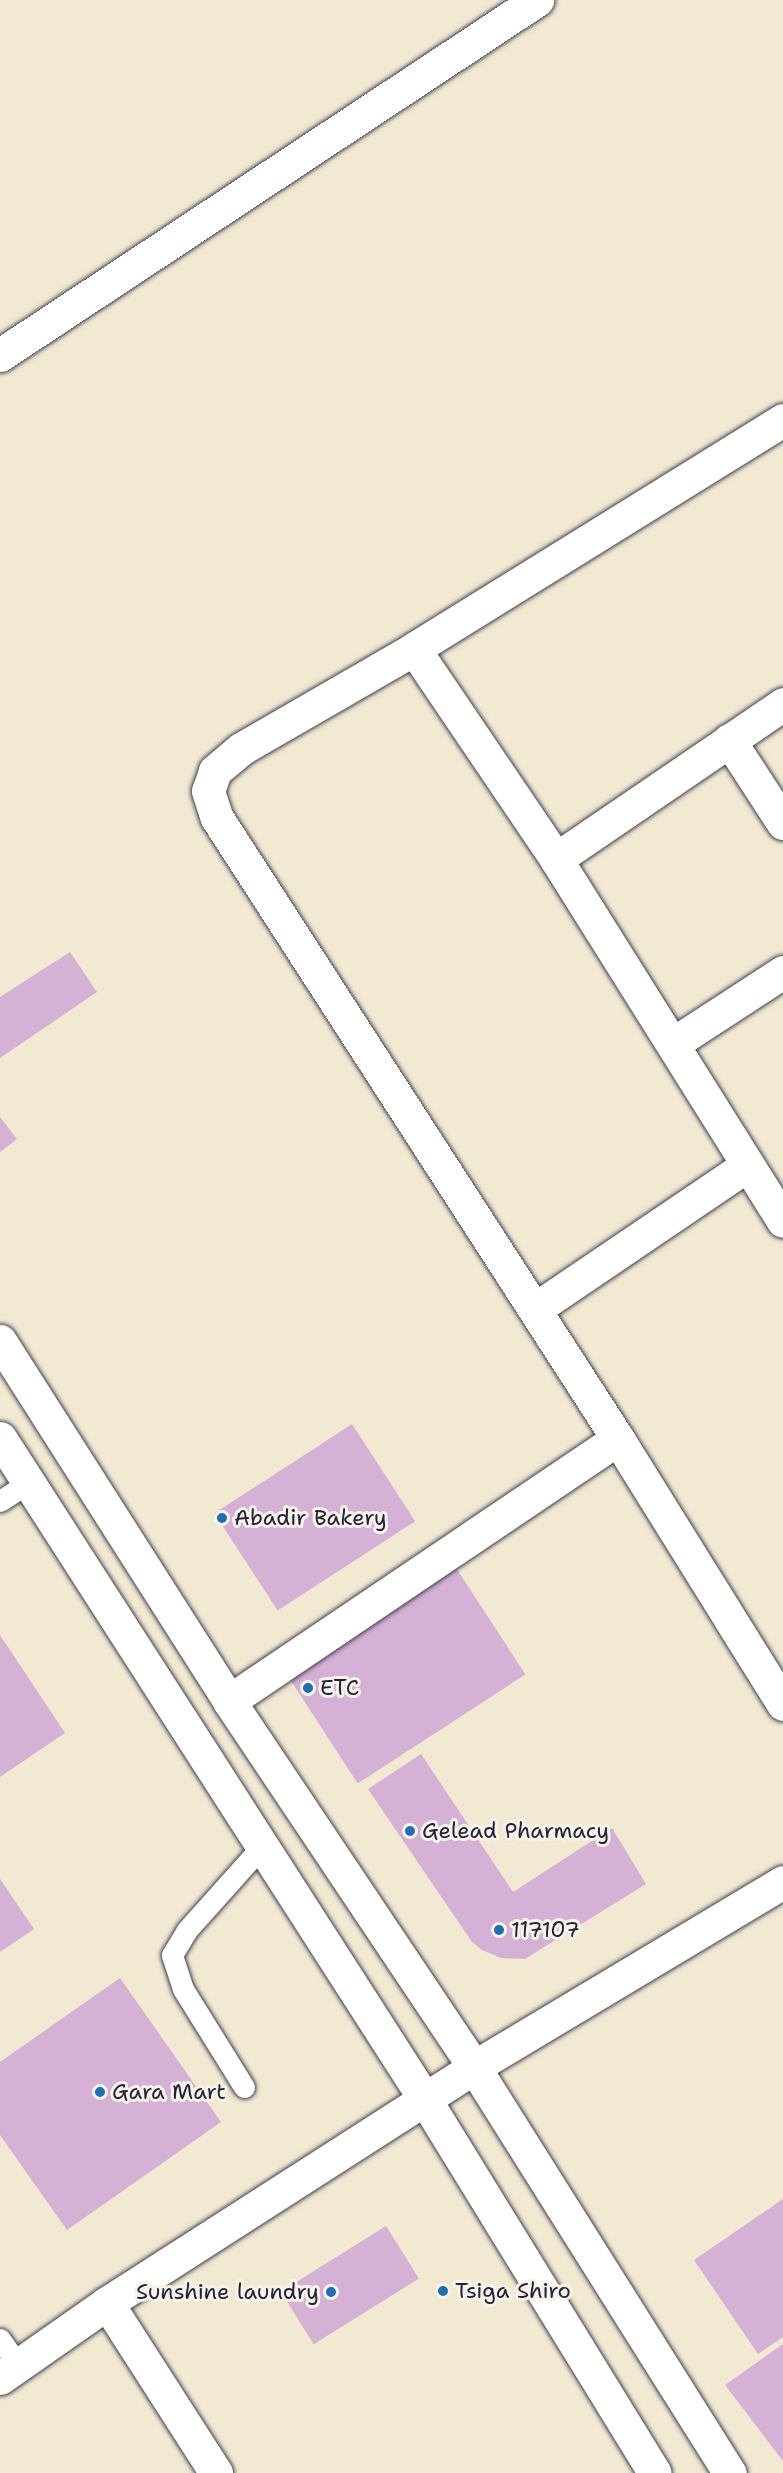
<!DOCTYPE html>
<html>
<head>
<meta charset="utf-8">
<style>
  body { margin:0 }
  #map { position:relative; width:783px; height:2473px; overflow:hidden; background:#f1e9d2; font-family:"Shantell Sans",sans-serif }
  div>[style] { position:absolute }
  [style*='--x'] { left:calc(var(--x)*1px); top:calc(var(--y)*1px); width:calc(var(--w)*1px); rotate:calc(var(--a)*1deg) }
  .building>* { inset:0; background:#d4b1d5; transform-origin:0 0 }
  .roads { filter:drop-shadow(0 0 2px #414052) drop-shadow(0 0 2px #414052) }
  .lane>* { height:21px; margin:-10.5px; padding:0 10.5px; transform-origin:10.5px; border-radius:10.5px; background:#fff }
  .street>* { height:33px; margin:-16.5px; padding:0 16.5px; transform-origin:16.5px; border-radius:16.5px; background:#fff }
  .secondary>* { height:33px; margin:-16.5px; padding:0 16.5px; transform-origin:16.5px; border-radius:16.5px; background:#fff }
  .primary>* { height:33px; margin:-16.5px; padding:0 16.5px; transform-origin:16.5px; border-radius:16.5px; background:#fff }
  .dots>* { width:16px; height:16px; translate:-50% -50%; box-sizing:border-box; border:3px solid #f7f3e8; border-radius:50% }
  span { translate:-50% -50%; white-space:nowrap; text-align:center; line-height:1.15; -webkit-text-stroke:6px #f7f3e8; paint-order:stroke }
  .poi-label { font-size:22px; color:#22223b }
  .left { translate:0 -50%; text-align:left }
  .right { translate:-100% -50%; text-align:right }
</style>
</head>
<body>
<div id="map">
  <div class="building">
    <div style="clip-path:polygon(70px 952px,97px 992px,0 1058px,0 997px)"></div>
    <div style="clip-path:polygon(0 1117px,17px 1139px,0 1152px)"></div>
    <div style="left:352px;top:1424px;width:116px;height:164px;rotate:57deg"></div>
    <div style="left:453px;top:1563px;width:133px;height:200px;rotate:57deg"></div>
    <div style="clip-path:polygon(0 1635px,65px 1733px,0 1777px)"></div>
    <div style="clip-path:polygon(421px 1754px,513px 1892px,612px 1828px,646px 1884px,525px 1959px,501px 1958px,482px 1950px,472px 1942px,368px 1789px)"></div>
    <div style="clip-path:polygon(0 1879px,34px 1929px,0 1952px)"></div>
    <div style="clip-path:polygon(120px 1978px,221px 2122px,67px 2230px,0 2135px,0 2062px)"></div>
    <div style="clip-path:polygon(783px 2199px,783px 2337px,758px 2354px,694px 2260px)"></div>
    <div style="left:386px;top:2226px;width:62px;height:124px;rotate:58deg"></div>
    <div style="clip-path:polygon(783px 2344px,783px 2461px,725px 2385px)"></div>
  </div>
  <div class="roads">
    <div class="lane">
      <div style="--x:0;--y:1501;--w:35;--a:-33"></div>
      <div style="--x:244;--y:2087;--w:115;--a:-121.9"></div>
      <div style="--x:183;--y:1989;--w:36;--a:-108"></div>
      <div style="--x:172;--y:1955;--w:29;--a:-59"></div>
      <div style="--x:187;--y:1930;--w:113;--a:-48.2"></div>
      <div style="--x:0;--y:2339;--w:32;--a:55"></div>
    </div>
    <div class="street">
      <div style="--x:0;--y:355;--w:644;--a:-33.47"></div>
      <div style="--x:783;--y:420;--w:434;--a:148.2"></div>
      <div style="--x:414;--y:649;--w:200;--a:150"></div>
      <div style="--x:241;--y:749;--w:34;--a:140"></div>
      <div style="--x:215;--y:771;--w:21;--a:109"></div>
      <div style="--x:208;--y:791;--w:28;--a:72"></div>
      <div style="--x:217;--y:818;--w:739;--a:57.15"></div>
      <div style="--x:618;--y:1439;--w:312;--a:58.1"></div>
      <div style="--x:414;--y:649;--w:254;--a:55.9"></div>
      <div style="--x:556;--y:859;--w:427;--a:57.9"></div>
      <div style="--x:729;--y:740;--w:99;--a:57"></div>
      <div style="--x:556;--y:859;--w:275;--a:-34.3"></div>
      <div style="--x:674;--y:1043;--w:130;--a:-33.1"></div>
      <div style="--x:535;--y:1309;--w:257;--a:-34.1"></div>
      <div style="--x:229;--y:1701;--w:469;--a:-34"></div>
      <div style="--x:474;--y:2067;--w:360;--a:-30.9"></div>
      <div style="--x:107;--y:2303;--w:202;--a:57.3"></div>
    </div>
    <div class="secondary">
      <div style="--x:0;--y:2378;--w:131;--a:-35"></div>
      <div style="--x:107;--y:2303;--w:436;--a:-32.7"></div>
    </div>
    <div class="primary">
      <div style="--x:0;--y:1341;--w:427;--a:57.5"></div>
      <div style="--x:229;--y:1701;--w:440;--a:56.2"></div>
      <div style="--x:474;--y:2067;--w:480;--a:57.8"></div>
      <div style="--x:0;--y:1438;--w:784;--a:57.28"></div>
      <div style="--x:424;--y:2098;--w:440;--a:58.4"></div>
    </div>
  </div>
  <div class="dots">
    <div style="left:222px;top:1518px;background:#1f6fb2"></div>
    <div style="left:308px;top:1688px;background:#1f6fb2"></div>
    <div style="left:410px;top:1831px;background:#1f6fb2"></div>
    <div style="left:499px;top:1930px;background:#1f6fb2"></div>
    <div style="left:100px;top:2092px;background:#1f6fb2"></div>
    <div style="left:443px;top:2291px;background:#1f6fb2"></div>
    <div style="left:331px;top:2292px;background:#1f6fb2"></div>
  </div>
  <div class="poi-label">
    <span class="left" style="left:234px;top:1518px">Abadir Bakery</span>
    <span class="left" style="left:320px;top:1688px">ETC</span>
    <span class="left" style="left:422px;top:1831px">Gelead Pharmacy</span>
    <span class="left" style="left:511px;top:1930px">117107</span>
    <span class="left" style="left:112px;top:2092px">Gara Mart</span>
    <span class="left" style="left:455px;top:2291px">Tsiga Shiro</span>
    <span class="right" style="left:319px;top:2292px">Sunshine laundry</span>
  </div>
</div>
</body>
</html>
